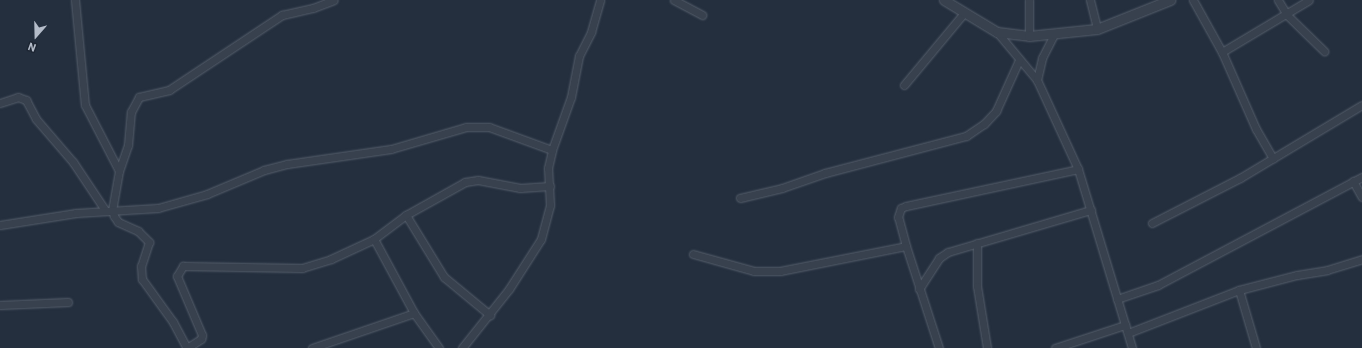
<!DOCTYPE html>
<html>
<head>
<meta charset="utf-8">
<style>
  body { margin:0 }
  #map { position:relative; width:1362px; height:348px; overflow:hidden; background:#242f3e; font-family:Barlow,sans-serif }
  div>[style] { position:absolute }
  [style*='--x'] { left:calc(var(--x)*1px); top:calc(var(--y)*1px); width:calc(var(--w)*1px); rotate:calc(var(--a)*1deg) }
  .roads { filter:drop-shadow(0 0 1px #565f6c) drop-shadow(0 0 1px #565f6c) }
  .minor>* { height:7px; margin:-3.5px; padding:0 3.5px; transform-origin:3.5px; border-radius:3.5px; background:#38414e }
  .tertiary>* { height:9px; margin:-4.5px; padding:0 4.5px; transform-origin:4.5px; border-radius:4.5px; background:#38414e }
  span { translate:-50% -50%; white-space:nowrap; text-align:center; line-height:1.15; -webkit-text-stroke:3px #1d2633; paint-order:stroke }
  .north { position:absolute; left:16px; top:16px; width:40px; height:40px; -webkit-text-stroke:3px #1d2633; paint-order:stroke; rotate:200deg; font-size:11px; font-weight:700; line-height:16px; text-align:center; color:#b4bcc9 }
  .north::after { content:''; display:block; margin:auto; width:14px; height:18px; background:#b4bcc9; clip-path:polygon(50% 0,100% 100%,50% 72%,0 100%) }
</style>
</head>
<body>
<div id="map">
  <div class="roads">
    <div class="minor">
      <div style="--x:75;--y:0;--w:105;--a:84.6"></div>
      <div style="--x:85;--y:105;--w:74;--a:62.7"></div>
      <div style="--x:119;--y:171;--w:40;--a:100"></div>
      <div style="--x:112;--y:210;--w:6;--a:72"></div>
      <div style="--x:114;--y:216;--w:7;--a:56"></div>
      <div style="--x:118;--y:222;--w:22;--a:24"></div>
      <div style="--x:138;--y:231;--w:16;--a:45"></div>
      <div style="--x:149;--y:242;--w:25;--a:108"></div>
      <div style="--x:141;--y:266;--w:13;--a:86"></div>
      <div style="--x:142;--y:279;--w:53;--a:54.2"></div>
      <div style="--x:173;--y:322;--w:30;--a:62"></div>
      <div style="--x:674;--y:0;--w:32;--a:28"></div>
      <div style="--x:1029;--y:0;--w:36;--a:90"></div>
      <div style="--x:1090;--y:0;--w:30;--a:76"></div>
      <div style="--x:1193;--y:0;--w:60;--a:60.9"></div>
      <div style="--x:1222;--y:52;--w:84;--a:66.2"></div>
      <div style="--x:1256;--y:129;--w:34;--a:60"></div>
      <div style="--x:1278;--y:0;--w:17;--a:59"></div>
      <div style="--x:1287;--y:15;--w:52;--a:44.2"></div>
      <div style="--x:997;--y:32;--w:62;--a:50.2"></div>
      <div style="--x:1037;--y:80;--w:98;--a:65.3"></div>
      <div style="--x:1078;--y:169;--w:187;--a:73.2"></div>
      <div style="--x:1222;--y:52;--w:101;--a:-30.9"></div>
      <div style="--x:1037;--y:80;--w:23;--a:-77"></div>
      <div style="--x:1042;--y:58;--w:25;--a:-63"></div>
      <div style="--x:904;--y:85;--w:94;--a:-50.2"></div>
      <div style="--x:0;--y:103;--w:19;--a:-18"></div>
      <div style="--x:18;--y:97;--w:9;--a:21"></div>
      <div style="--x:26;--y:100;--w:21;--a:62"></div>
      <div style="--x:36;--y:119;--w:57;--a:49.3"></div>
      <div style="--x:73;--y:162;--w:58;--a:56.3"></div>
      <div style="--x:119;--y:171;--w:28;--a:-71"></div>
      <div style="--x:128;--y:145;--w:33;--a:-85"></div>
      <div style="--x:131;--y:112;--w:17;--a:-62"></div>
      <div style="--x:139;--y:97;--w:31;--a:-13"></div>
      <div style="--x:169;--y:90;--w:136;--a:-33.6"></div>
      <div style="--x:282;--y:15;--w:32;--a:-13"></div>
      <div style="--x:313;--y:8;--w:22;--a:-21"></div>
      <div style="--x:1353;--y:181;--w:18;--a:61"></div>
      <div style="--x:740;--y:198;--w:43;--a:-13.4"></div>
      <div style="--x:782;--y:188;--w:46;--a:-19.2"></div>
      <div style="--x:825;--y:173;--w:146;--a:-14.7"></div>
      <div style="--x:966;--y:136;--w:22;--a:-34"></div>
      <div style="--x:984;--y:124;--w:18;--a:-47"></div>
      <div style="--x:996;--y:111;--w:56;--a:-65.7"></div>
      <div style="--x:406;--y:215;--w:73;--a:58.5"></div>
      <div style="--x:444;--y:277;--w:60;--a:39.6"></div>
      <div style="--x:1152;--y:223;--w:99;--a:-27.1"></div>
      <div style="--x:1240;--y:178;--w:142;--a:-30.9"></div>
      <div style="--x:0;--y:225;--w:77;--a:-9"></div>
      <div style="--x:76;--y:213;--w:82;--a:-3.5"></div>
      <div style="--x:158;--y:208;--w:51;--a:-15.9"></div>
      <div style="--x:207;--y:194;--w:62;--a:-22.8"></div>
      <div style="--x:264;--y:170;--w:24;--a:-15"></div>
      <div style="--x:287;--y:164;--w:105;--a:-8.2"></div>
      <div style="--x:391;--y:149;--w:78;--a:-16.3"></div>
      <div style="--x:466;--y:127;--w:23;--a:0"></div>
      <div style="--x:489;--y:127;--w:67;--a:20.1"></div>
      <div style="--x:374;--y:239;--w:84;--a:61.6"></div>
      <div style="--x:414;--y:313;--w:43;--a:54.5"></div>
      <div style="--x:977;--y:243;--w:43;--a:90"></div>
      <div style="--x:977;--y:286;--w:63;--a:80.8"></div>
      <div style="--x:906;--y:246;--w:30;--a:-105"></div>
      <div style="--x:898;--y:217;--w:9;--a:-72"></div>
      <div style="--x:901;--y:208;--w:5;--a:-22"></div>
      <div style="--x:906;--y:206;--w:176;--a:-12.1"></div>
      <div style="--x:693;--y:254;--w:63;--a:15.6"></div>
      <div style="--x:754;--y:271;--w:26;--a:0"></div>
      <div style="--x:780;--y:271;--w:128;--a:-11.2"></div>
      <div style="--x:906;--y:246;--w:107;--a:72.1"></div>
      <div style="--x:919;--y:289;--w:37;--a:-57"></div>
      <div style="--x:939;--y:258;--w:11;--a:-34"></div>
      <div style="--x:948;--y:252;--w:149;--a:-16.4"></div>
      <div style="--x:1239;--y:290;--w:60;--a:73.7"></div>
      <div style="--x:1117;--y:299;--w:43;--a:-18.9"></div>
      <div style="--x:1158;--y:285;--w:231;--a:-27.9"></div>
      <div style="--x:0;--y:305;--w:68;--a:-2.5"></div>
      <div style="--x:1128;--y:333;--w:119;--a:-21.2"></div>
      <div style="--x:1239;--y:290;--w:60;--a:-14.5"></div>
      <div style="--x:1297;--y:275;--w:30;--a:-9"></div>
      <div style="--x:1327;--y:270;--w:37;--a:-17"></div>
      <div style="--x:187;--y:348;--w:17;--a:-33"></div>
      <div style="--x:201;--y:339;--w:4;--a:-76"></div>
      <div style="--x:202;--y:335;--w:64;--a:-113"></div>
      <div style="--x:177;--y:276;--w:12;--a:-59"></div>
      <div style="--x:183;--y:266;--w:119;--a:1"></div>
      <div style="--x:302;--y:268;--w:30;--a:-17"></div>
      <div style="--x:331;--y:259;--w:47;--a:-24.9"></div>
      <div style="--x:374;--y:239;--w:40;--a:-37"></div>
      <div style="--x:406;--y:215;--w:68;--a:-29.2"></div>
      <div style="--x:465;--y:182;--w:13;--a:-9"></div>
      <div style="--x:478;--y:180;--w:43;--a:10.8"></div>
      <div style="--x:520;--y:188;--w:30;--a:-4"></div>
      <div style="--x:312;--y:348;--w:108;--a:-18.9"></div>
      <div style="--x:462;--y:348;--w:75;--a:-51.5"></div>
      <div style="--x:509;--y:289;--w:59;--a:-57.4"></div>
      <div style="--x:541;--y:239;--w:35;--a:-75"></div>
      <div style="--x:550;--y:205;--w:37;--a:-93"></div>
      <div style="--x:548;--y:168;--w:18;--a:-77"></div>
      <div style="--x:552;--y:150;--w:56;--a:-70.3"></div>
      <div style="--x:571;--y:97;--w:42;--a:-79"></div>
      <div style="--x:579;--y:56;--w:27;--a:-63"></div>
      <div style="--x:591;--y:32;--w:33;--a:-74"></div>
      <div style="--x:1055;--y:348;--w:74;--a:-18.2"></div>
    </div>
    <div class="tertiary">
      <div style="--x:944;--y:0;--w:62;--a:31.1"></div>
      <div style="--x:997;--y:32;--w:32;--a:7"></div>
      <div style="--x:1029;--y:36;--w:68;--a:-5.9"></div>
      <div style="--x:1097;--y:29;--w:79;--a:-21.7"></div>
    </div>
  </div>
  <div class="north">N</div>
</div>
</body>
</html>
